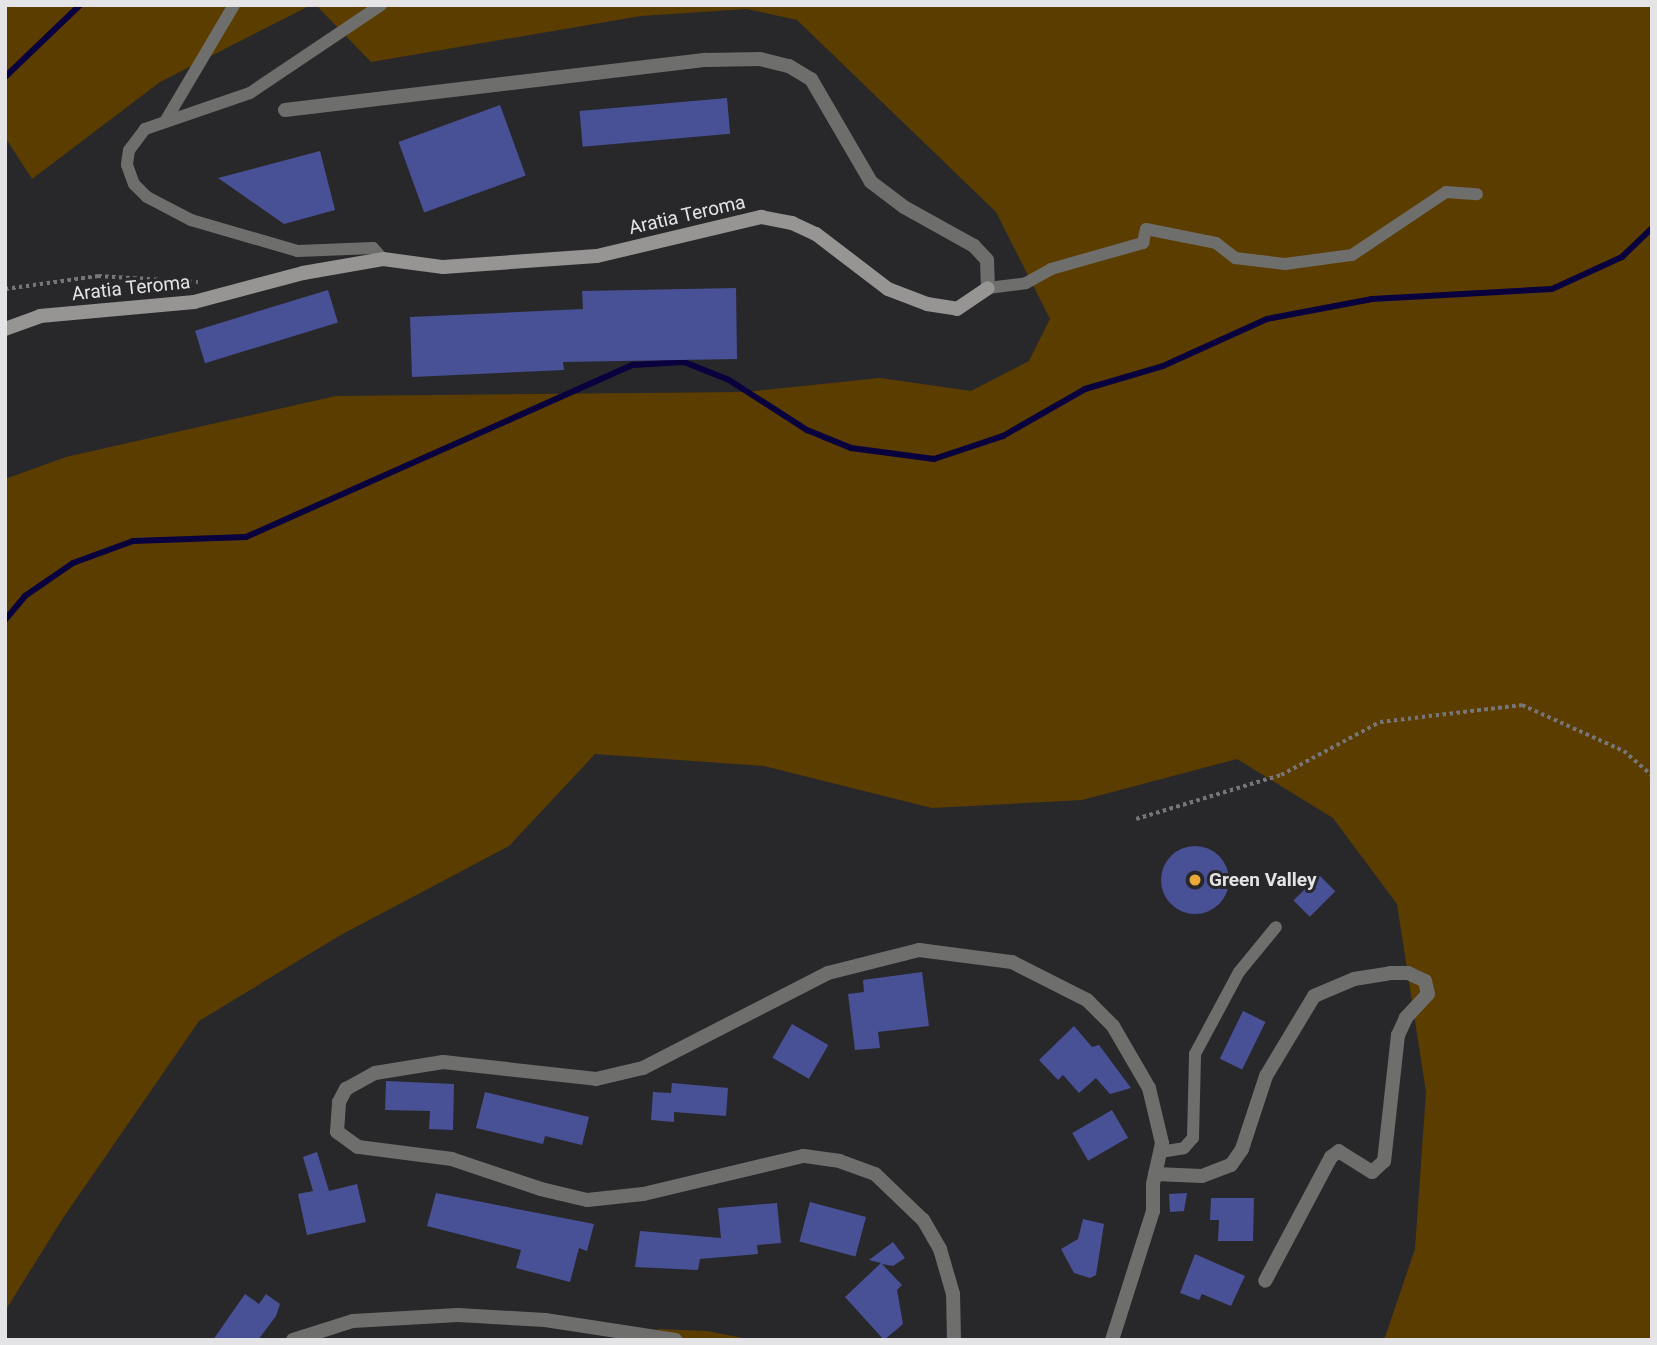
<!DOCTYPE html>
<html>
<head>
<meta charset="utf-8">
<style>
  body { margin:0 }
  #map { position:relative; width:1657px; height:1345px; overflow:hidden; background:#28282b; font-family:Roboto,sans-serif }
  div>[style] { position:absolute }
  [style*='--x'] { left:calc(var(--x)*1px); top:calc(var(--y)*1px); width:calc(var(--w)*1px); rotate:calc(var(--a)*1deg) }
  .green>* { inset:0; background:#5c3d00 }
  .stream>* { height:6px; margin:-3px; padding:0 3px; transform-origin:3px; border-radius:3px; background:#09003e }
  .building>* { inset:0; background:#485096; transform-origin:0 0 }
  .round { border-radius:50% }
  .path>* { height:3.5px; margin-top:-1.75px; transform-origin:0; background:repeating-linear-gradient(90deg,#767679 0 3.5px,transparent 0 7px) }
  .service>* { height:12px; margin:-6px; padding:0 6px; transform-origin:6px; border-radius:6px; background:#6e6e6c }
  .minor>* { height:14px; margin:-7px; padding:0 7px; transform-origin:7px; border-radius:7px; background:#6e6e6c }
  .secondary>* { height:14px; margin:-7px; padding:0 7px; transform-origin:7px; border-radius:7px; background:#969593 }
  .dots>* { width:19px; height:19px; translate:-50% -50%; box-sizing:border-box; border:4px solid #28282b; border-radius:50% }
  span { translate:-50% -50%; white-space:nowrap; text-align:center; line-height:1.15; -webkit-text-stroke:6px #28282b; paint-order:stroke }
  .street-label { font-size:19px; color:#e4e4e6 }
  .poi-label { font-size:19px; color:#e4e4e6; font-weight:700 }
  .left { translate:0 -50%; text-align:left }
  .frame { position:absolute; inset:0; border:7px solid #e4e4e6; pointer-events:none }
</style>
</head>
<body>
<div id="map">
  <div class="green">
    <div style="clip-path:polygon(5px 5px,311px 5px,160px 82px,32px 179px,5px 137px)"></div>
    <div style="clip-path:polygon(316px 5px,1652px 5px,1652px 1340px,1384px 1340px,1415px 1249px,1426px 1092px,1397px 904px,1333px 818px,1237px 759px,1082px 800px,932px 808px,764px 766px,595px 754px,509px 846px,339px 936px,199px 1021px,63px 1218px,5px 1311px,5px 479px,66px 457px,336px 396px,745px 392px,880px 378px,971px 391px,1029px 361px,1050px 319px,996px 212px,797px 20px,747px 9px,641px 16px,371px 62px)"></div>
    <div style="clip-path:polygon(657px 1329px,707px 1331px,753px 1340px,671px 1340px)"></div>
  </div>
  <div class="stream">
    <div style="--x:5;--y:77;--w:104;--a:-43.8"></div>
    <div style="--x:5;--y:620;--w:31;--a:-50"></div>
    <div style="--x:25;--y:596;--w:58;--a:-34.5"></div>
    <div style="--x:73;--y:563;--w:64;--a:-20.1"></div>
    <div style="--x:133;--y:541;--w:113;--a:-2"></div>
    <div style="--x:246;--y:537;--w:424;--a:-24"></div>
    <div style="--x:633;--y:365;--w:51;--a:-3.4"></div>
    <div style="--x:684;--y:362;--w:48;--a:21.8"></div>
    <div style="--x:729;--y:380;--w:93;--a:32.7"></div>
    <div style="--x:807;--y:430;--w:48;--a:22.2"></div>
    <div style="--x:851;--y:448;--w:84;--a:7.5"></div>
    <div style="--x:934;--y:459;--w:73;--a:-18.4"></div>
    <div style="--x:1003;--y:436;--w:95;--a:-29.8"></div>
    <div style="--x:1085;--y:389;--w:81;--a:-16.4"></div>
    <div style="--x:1163;--y:366;--w:114;--a:-24.3"></div>
    <div style="--x:1267;--y:319;--w:107;--a:-10.8"></div>
    <div style="--x:1372;--y:299;--w:180;--a:-3.2"></div>
    <div style="--x:1552;--y:289;--w:77;--a:-24.6"></div>
    <div style="--x:1622;--y:257;--w:42;--a:-44"></div>
  </div>
  <div class="building">
    <div style="left:727px;top:98px;width:36px;height:148px;rotate:85deg"></div>
    <div style="left:500px;top:105px;width:75px;height:108px;rotate:70deg"></div>
    <div style="clip-path:polygon(320px 151px,335px 210px,284px 224px,218px 178px)"></div>
    <div style="clip-path:polygon(736px 288px,737px 359px,563px 362px,564px 370px,412px 377px,410px 317px,583px 309px,582px 291px)"></div>
    <div style="left:328px;top:290px;width:34px;height:139px;rotate:73deg"></div>
    <div class="round" style="left:1161px;top:846px;width:68px;height:68px"></div>
    <div style="left:1319px;top:875px;width:23px;height:36px;rotate:45deg"></div>
    <div style="clip-path:polygon(922px 972px,929px 1026px,878px 1032px,880px 1048px,855px 1050px,848px 994px,864px 992px,863px 980px)"></div>
    <div style="left:1243px;top:1011px;width:25px;height:53px;rotate:26deg"></div>
    <div style="left:792px;top:1024px;width:42px;height:39px;rotate:30deg"></div>
    <div style="clip-path:polygon(1074px 1026px,1092px 1047px,1099px 1045px,1131px 1088px,1110px 1094px,1096px 1078px,1079px 1093px,1063px 1075px,1058px 1080px,1039px 1060px)"></div>
    <div style="clip-path:polygon(386px 1081px,454px 1084px,453px 1130px,429px 1129px,430px 1111px,385px 1110px)"></div>
    <div style="clip-path:polygon(672px 1083px,728px 1088px,726px 1116px,674px 1112px,674px 1122px,651px 1120px,653px 1092px,671px 1093px)"></div>
    <div style="clip-path:polygon(485px 1092px,589px 1117px,582px 1145px,545px 1136px,543px 1144px,476px 1128px)"></div>
    <div style="left:1112px;top:1110px;width:32px;height:46px;rotate:60deg"></div>
    <div style="clip-path:polygon(317px 1152px,329px 1191px,357px 1184px,366px 1222px,307px 1235px,298px 1194px,313px 1191px,303px 1157px)"></div>
    <div style="clip-path:polygon(436px 1193px,594px 1224px,587px 1251px,579px 1248px,570px 1282px,516px 1268px,521px 1250px,427px 1226px)"></div>
    <div style="clip-path:polygon(1187px 1193px,1184px 1211px,1170px 1212px,1169px 1194px)"></div>
    <div style="clip-path:polygon(1211px 1198px,1254px 1198px,1253px 1241px,1218px 1241px,1219px 1220px,1210px 1220px)"></div>
    <div style="left:810px;top:1202px;width:58px;height:41px;rotate:15deg"></div>
    <div style="clip-path:polygon(777px 1203px,781px 1243px,757px 1245px,758px 1254px,700px 1259px,698px 1270px,635px 1267px,640px 1231px,721px 1238px,718px 1208px)"></div>
    <div style="clip-path:polygon(1083px 1219px,1104px 1224px,1096px 1275px,1090px 1278px,1074px 1273px,1061px 1249px,1078px 1239px)"></div>
    <div style="clip-path:polygon(893px 1242px,905px 1258px,893px 1266px,882px 1264px,902px 1285px,897px 1290px,903px 1324px,884px 1340px,845px 1297px,881px 1263px,869px 1260px)"></div>
    <div style="clip-path:polygon(1195px 1254px,1245px 1276px,1231px 1306px,1202px 1294px,1199px 1300px,1180px 1293px)"></div>
    <div style="clip-path:polygon(245px 1294px,259px 1304px,266px 1294px,280px 1304px,276px 1316px,258px 1340px,213px 1340px)"></div>
  </div>
  <div class="path">
    <div style="--x:5;--y:289;--w:94;--a:-8"></div>
    <div style="--x:98;--y:276;--w:100;--a:3.4"></div>
    <div style="--x:1136;--y:819;--w:152;--a:-16.9"></div>
    <div style="--x:1281;--y:775;--w:112;--a:-28.2"></div>
    <div style="--x:1380;--y:722;--w:143;--a:-6.8"></div>
    <div style="--x:1522;--y:705;--w:112;--a:24.3"></div>
    <div style="--x:1624;--y:751;--w:37;--a:41"></div>
  </div>
  <div class="service">
    <div style="--x:381;--y:5;--w:158;--a:146.1"></div>
    <div style="--x:250;--y:93;--w:111;--a:161.1"></div>
    <div style="--x:145;--y:129;--w:26;--a:127"></div>
    <div style="--x:129;--y:150;--w:15;--a:98"></div>
    <div style="--x:127;--y:165;--w:20;--a:70"></div>
    <div style="--x:134;--y:184;--w:18;--a:45"></div>
    <div style="--x:147;--y:197;--w:50;--a:27.6"></div>
    <div style="--x:191;--y:220;--w:111;--a:16.2"></div>
    <div style="--x:298;--y:251;--w:75;--a:-2.3"></div>
    <div style="--x:373;--y:248;--w:15;--a:48"></div>
    <div style="--x:166;--y:120;--w:134;--a:-59.4"></div>
    <div style="--x:988;--y:288;--w:38;--a:-7"></div>
    <div style="--x:1026;--y:283;--w:29;--a:-29"></div>
    <div style="--x:1051;--y:269;--w:96;--a:-15.8"></div>
    <div style="--x:1143;--y:243;--w:14;--a:-78"></div>
    <div style="--x:1146;--y:229;--w:71;--a:11.3"></div>
    <div style="--x:1216;--y:243;--w:24;--a:38"></div>
    <div style="--x:1235;--y:258;--w:50;--a:6.8"></div>
    <div style="--x:1285;--y:264;--w:68;--a:-7.7"></div>
    <div style="--x:1352;--y:255;--w:113;--a:-33.8"></div>
    <div style="--x:1446;--y:192;--w:31;--a:4"></div>
    <div style="--x:1160;--y:1152;--w:24;--a:-9"></div>
    <div style="--x:1184;--y:1148;--w:13;--a:-48"></div>
    <div style="--x:1193;--y:1138;--w:84;--a:-88.6"></div>
    <div style="--x:1195;--y:1054;--w:93;--a:-61.8"></div>
    <div style="--x:1239;--y:972;--w:58;--a:-50.6"></div>
  </div>
  <div class="minor">
    <div style="--x:285;--y:110;--w:424;--a:-6.8"></div>
    <div style="--x:706;--y:60;--w:54;--a:-1.1"></div>
    <div style="--x:760;--y:59;--w:30;--a:14"></div>
    <div style="--x:789;--y:66;--w:26;--a:31"></div>
    <div style="--x:811;--y:79;--w:119;--a:59.8"></div>
    <div style="--x:871;--y:182;--w:41;--a:37.1"></div>
    <div style="--x:904;--y:207;--w:80;--a:29.1"></div>
    <div style="--x:974;--y:246;--w:19;--a:47"></div>
    <div style="--x:987;--y:260;--w:28;--a:88"></div>
    <div style="--x:1155;--y:1174;--w:47;--a:2.4"></div>
    <div style="--x:1202;--y:1176;--w:31;--a:-21"></div>
    <div style="--x:1231;--y:1165;--w:19;--a:-55"></div>
    <div style="--x:1242;--y:1149;--w:77;--a:-71.8"></div>
    <div style="--x:1266;--y:1076;--w:93;--a:-59"></div>
    <div style="--x:1314;--y:996;--w:43;--a:-23"></div>
    <div style="--x:1354;--y:979;--w:36;--a:-9"></div>
    <div style="--x:1390;--y:973;--w:18;--a:0"></div>
    <div style="--x:1408;--y:973;--w:19;--a:25"></div>
    <div style="--x:1425;--y:981;--w:13;--a:77"></div>
    <div style="--x:1428;--y:994;--w:33;--a:133"></div>
    <div style="--x:1406;--y:1018;--w:19;--a:115"></div>
    <div style="--x:1398;--y:1035;--w:127;--a:96.3"></div>
    <div style="--x:1384;--y:1161;--w:16;--a:137"></div>
    <div style="--x:1372;--y:1172;--w:39;--a:-148"></div>
    <div style="--x:1339;--y:1151;--w:10;--a:143"></div>
    <div style="--x:1331;--y:1157;--w:140;--a:118"></div>
    <div style="--x:293;--y:1340;--w:63;--a:-17.6"></div>
    <div style="--x:353;--y:1321;--w:105;--a:-3.3"></div>
    <div style="--x:458;--y:1315;--w:87;--a:3.3"></div>
    <div style="--x:545;--y:1320;--w:132;--a:8.7"></div>
    <div style="--x:954;--y:1340;--w:46;--a:-91.2"></div>
    <div style="--x:953;--y:1294;--w:47;--a:-106.1"></div>
    <div style="--x:940;--y:1249;--w:34;--a:-120"></div>
    <div style="--x:923;--y:1220;--w:66;--a:-136.2"></div>
    <div style="--x:875;--y:1174;--w:37;--a:-160"></div>
    <div style="--x:840;--y:1161;--w:37;--a:-172"></div>
    <div style="--x:803;--y:1156;--w:164;--a:166.6"></div>
    <div style="--x:643;--y:1194;--w:56;--a:173.9"></div>
    <div style="--x:587;--y:1200;--w:47;--a:-166.6"></div>
    <div style="--x:541;--y:1189;--w:94;--a:-161.4"></div>
    <div style="--x:452;--y:1159;--w:95;--a:-172.7"></div>
    <div style="--x:358;--y:1147;--w:26;--a:-144"></div>
    <div style="--x:337;--y:1132;--w:30;--a:-86"></div>
    <div style="--x:339;--y:1102;--w:15;--a:-62"></div>
    <div style="--x:346;--y:1089;--w:33;--a:-29"></div>
    <div style="--x:375;--y:1073;--w:69;--a:-9.2"></div>
    <div style="--x:443;--y:1062;--w:154;--a:6.3"></div>
    <div style="--x:596;--y:1079;--w:48;--a:-13.2"></div>
    <div style="--x:643;--y:1068;--w:208;--a:-27.2"></div>
    <div style="--x:828;--y:973;--w:94;--a:-14.2"></div>
    <div style="--x:919;--y:950;--w:94;--a:7.4"></div>
    <div style="--x:1012;--y:962;--w:84;--a:26.9"></div>
    <div style="--x:1087;--y:1000;--w:37;--a:45"></div>
    <div style="--x:1113;--y:1026;--w:72;--a:59.9"></div>
    <div style="--x:1149;--y:1088;--w:57;--a:76.7"></div>
    <div style="--x:1162;--y:1143;--w:42;--a:102.4"></div>
    <div style="--x:1153;--y:1184;--w:27;--a:90"></div>
    <div style="--x:1153;--y:1211;--w:135;--a:107.6"></div>
  </div>
  <div class="secondary">
    <div style="--x:5;--y:329;--w:37;--a:-20"></div>
    <div style="--x:40;--y:316;--w:155;--a:-5.2"></div>
    <div style="--x:194;--y:302;--w:113;--a:-14.9"></div>
    <div style="--x:303;--y:273;--w:81;--a:-9.9"></div>
    <div style="--x:383;--y:259;--w:61;--a:7.6"></div>
    <div style="--x:443;--y:267;--w:154;--a:-4.1"></div>
    <div style="--x:597;--y:256;--w:169;--a:-13.4"></div>
    <div style="--x:761;--y:217;--w:32;--a:11"></div>
    <div style="--x:792;--y:223;--w:26;--a:25"></div>
    <div style="--x:816;--y:234;--w:91;--a:37.4"></div>
    <div style="--x:888;--y:289;--w:42;--a:21"></div>
    <div style="--x:927;--y:304;--w:30;--a:9"></div>
    <div style="--x:957;--y:309;--w:37;--a:-34"></div>
  </div>
  <div class="dots">
    <div style="left:1195px;top:880px;background:#eba93a"></div>
  </div>
  <div class="street-label">
    <span style="left:687px;top:215px;rotate:-13deg">Aratia Teroma</span>
    <span style="left:131px;top:288px;rotate:-6deg">Aratia Teroma</span>
  </div>
  <div class="poi-label">
    <span class="left" style="left:1209px;top:880px">Green Valley</span>
  </div>
  <div class="frame"></div>
</div>
</body>
</html>
